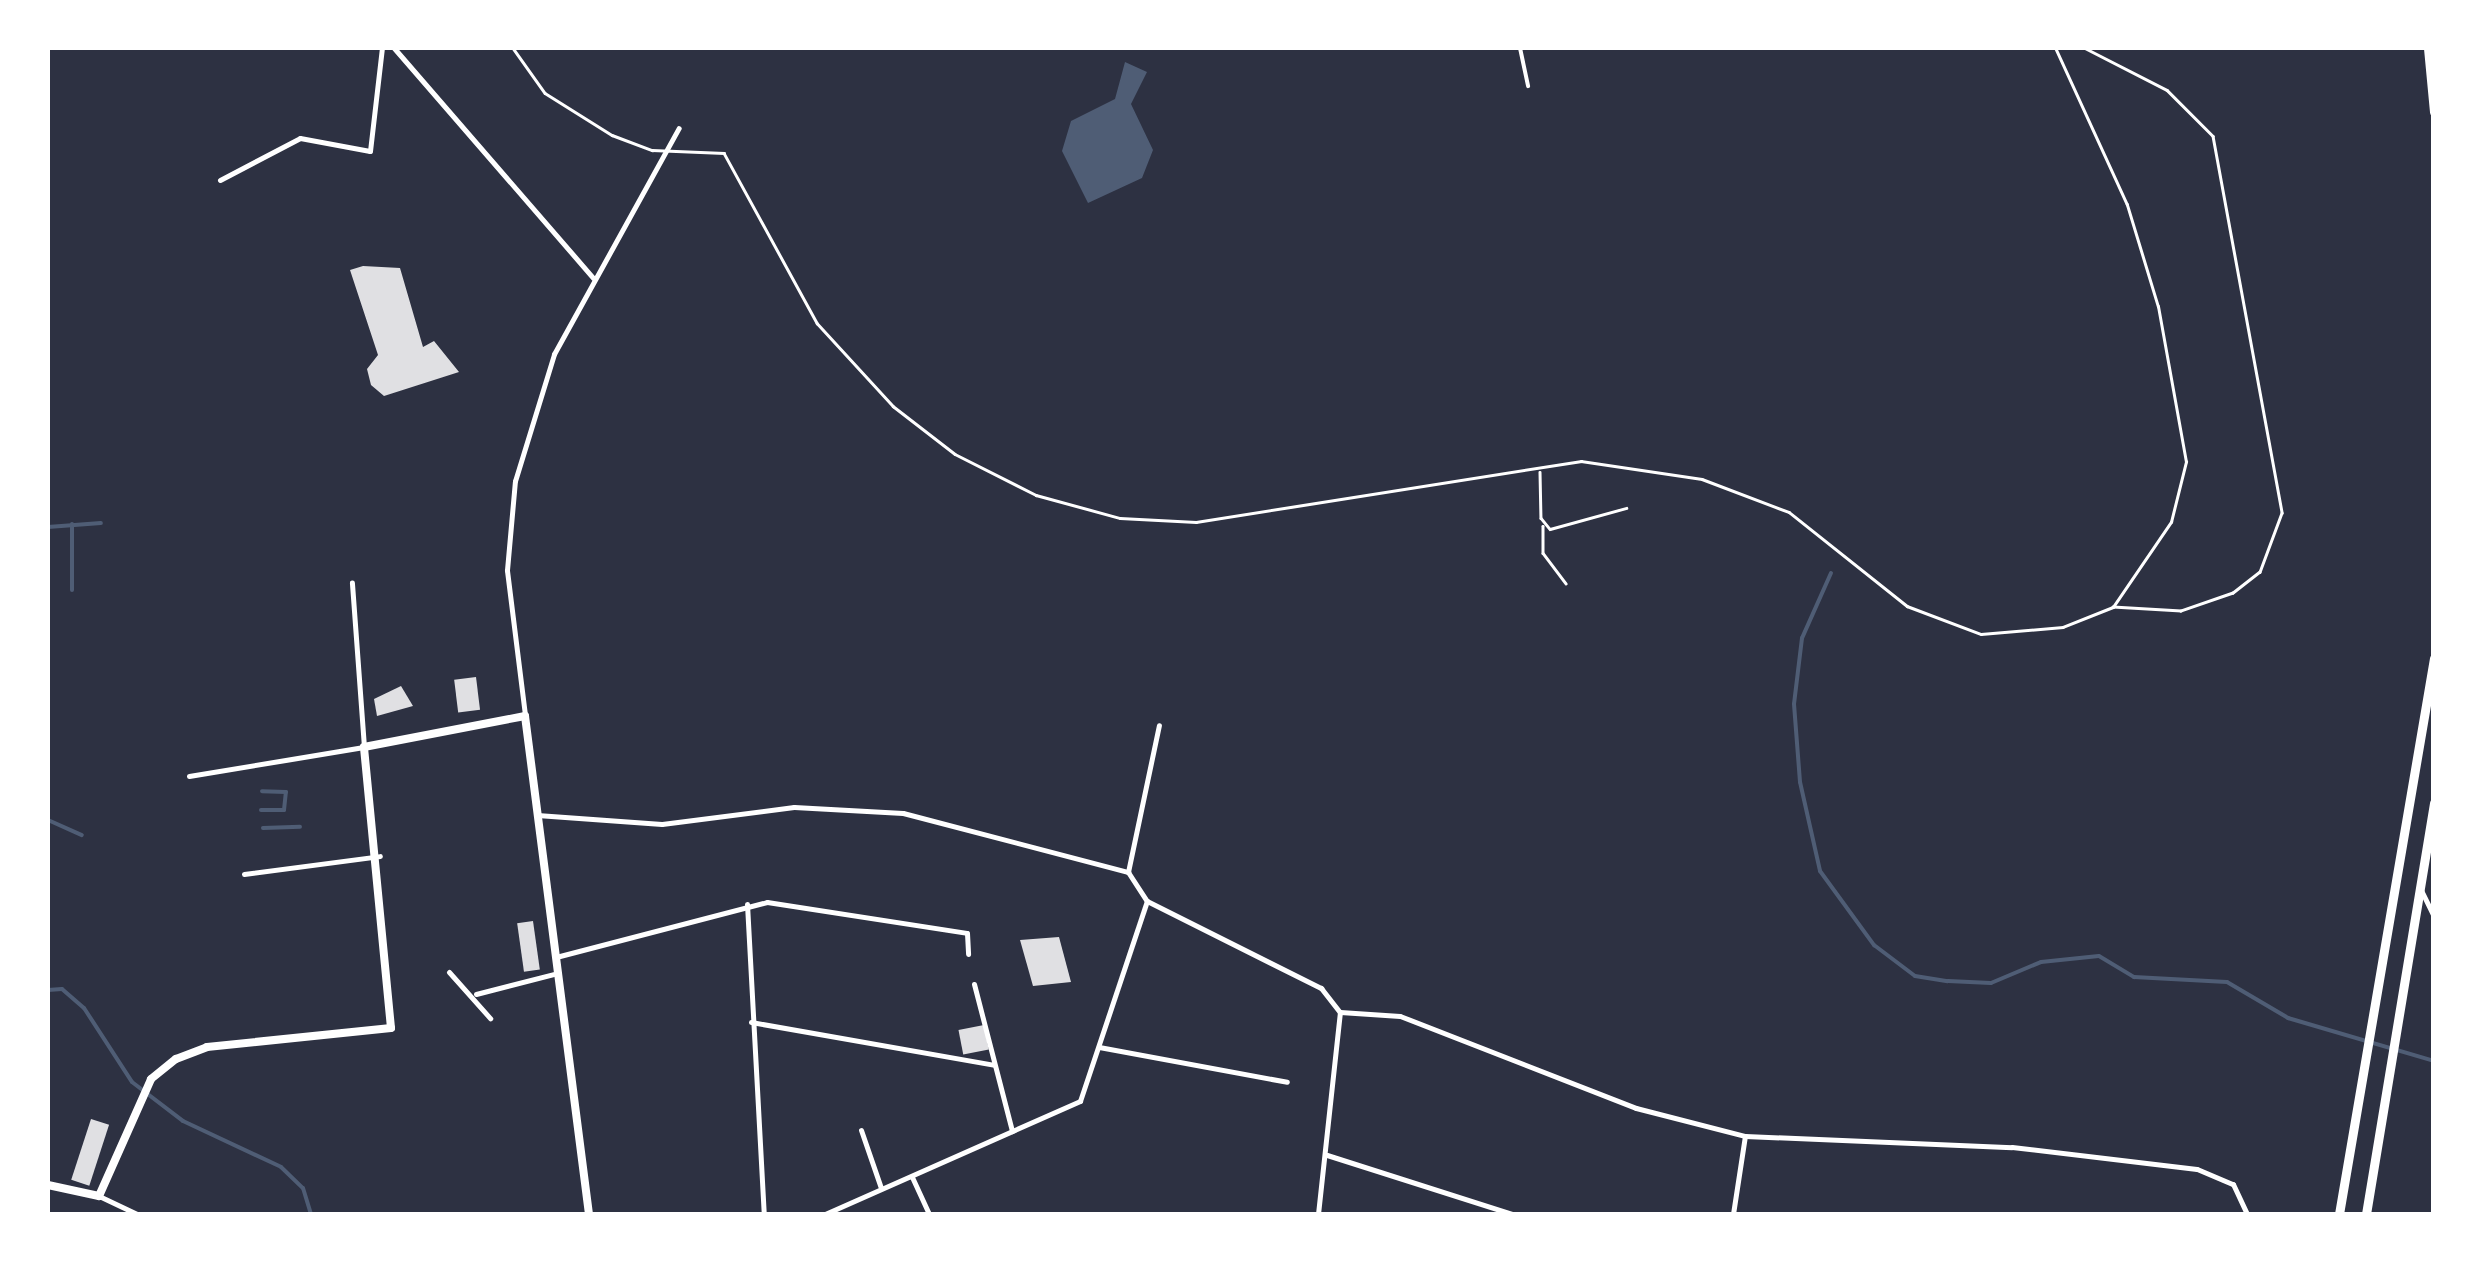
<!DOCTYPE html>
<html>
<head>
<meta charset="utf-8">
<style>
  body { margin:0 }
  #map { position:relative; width:2481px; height:1262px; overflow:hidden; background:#2d3142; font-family:"Source Sans 3",sans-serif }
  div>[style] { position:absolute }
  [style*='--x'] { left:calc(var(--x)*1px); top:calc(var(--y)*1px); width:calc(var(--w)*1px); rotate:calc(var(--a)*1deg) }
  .water>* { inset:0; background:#4f5d75 }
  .stream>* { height:4px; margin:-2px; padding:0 2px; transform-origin:2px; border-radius:2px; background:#4f5d75 }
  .building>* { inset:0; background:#e0e0e3; transform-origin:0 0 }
  .service>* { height:2.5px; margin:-1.25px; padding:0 1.25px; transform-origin:1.25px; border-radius:1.25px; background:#fff }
  .pedestrian>* { height:4px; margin:-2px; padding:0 2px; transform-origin:2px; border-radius:2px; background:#fff }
  .minor>* { height:5px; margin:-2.5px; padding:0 2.5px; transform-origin:2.5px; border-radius:2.5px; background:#fff }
  .tertiary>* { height:8px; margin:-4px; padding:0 4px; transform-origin:4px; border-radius:4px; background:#fff }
  .trunk>* { height:9px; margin:-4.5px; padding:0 4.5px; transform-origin:4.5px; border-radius:4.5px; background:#fff }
  span { translate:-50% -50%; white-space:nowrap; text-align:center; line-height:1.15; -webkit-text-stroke:8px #fff; paint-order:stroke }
  .frame { position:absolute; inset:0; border:50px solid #fff; pointer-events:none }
</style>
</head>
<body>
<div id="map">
  <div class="water">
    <div style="clip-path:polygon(1125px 62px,1147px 72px,1131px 104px,1153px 150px,1142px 178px,1088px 203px,1062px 151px,1071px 121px,1115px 99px)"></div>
  </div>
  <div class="stream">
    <div style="--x:72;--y:524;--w:66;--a:90"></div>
    <div style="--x:48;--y:527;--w:53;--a:-4.3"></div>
    <div style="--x:1831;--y:573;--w:71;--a:114"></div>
    <div style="--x:1802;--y:638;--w:66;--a:96.9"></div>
    <div style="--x:1794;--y:704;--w:78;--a:85.6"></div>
    <div style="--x:1800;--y:782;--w:91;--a:77.3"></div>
    <div style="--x:1820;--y:871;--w:92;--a:53.9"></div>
    <div style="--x:1874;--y:945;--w:51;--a:37.1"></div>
    <div style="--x:1915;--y:976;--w:33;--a:9"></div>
    <div style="--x:1948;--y:981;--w:43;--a:2.7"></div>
    <div style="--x:1991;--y:983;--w:54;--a:-22.8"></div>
    <div style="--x:2041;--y:962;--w:58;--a:-5.9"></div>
    <div style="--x:2099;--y:956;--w:41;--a:31"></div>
    <div style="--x:2134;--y:977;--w:93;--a:3.1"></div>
    <div style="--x:2227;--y:982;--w:71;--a:30.5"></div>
    <div style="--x:2288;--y:1018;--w:152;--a:16.4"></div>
    <div style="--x:261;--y:810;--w:23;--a:0"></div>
    <div style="--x:284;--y:810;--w:18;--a:-84"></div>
    <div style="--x:286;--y:792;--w:24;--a:-178"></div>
    <div style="--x:48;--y:820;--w:37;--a:24"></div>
    <div style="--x:263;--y:828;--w:37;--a:-2"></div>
    <div style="--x:48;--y:990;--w:14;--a:-4"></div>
    <div style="--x:62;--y:989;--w:29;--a:41"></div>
    <div style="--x:84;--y:1008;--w:88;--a:57"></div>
    <div style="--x:132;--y:1082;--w:64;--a:37.4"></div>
    <div style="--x:183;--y:1121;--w:108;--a:25.1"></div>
    <div style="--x:281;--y:1167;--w:30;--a:44"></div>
    <div style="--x:303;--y:1188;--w:27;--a:73"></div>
  </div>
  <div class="building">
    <div style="clip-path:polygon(363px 266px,400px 268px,423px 347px,434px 341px,459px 372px,384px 396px,371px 385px,367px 369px,378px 355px,350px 270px)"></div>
    <div style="left:476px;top:677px;width:33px;height:22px;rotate:83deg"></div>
    <div style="clip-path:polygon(401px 686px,413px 706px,377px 716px,374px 699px)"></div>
    <div style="left:533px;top:921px;width:49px;height:16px;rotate:82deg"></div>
    <div style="clip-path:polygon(1059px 937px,1071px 982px,1033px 986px,1020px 940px)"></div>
    <div style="left:984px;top:1025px;width:25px;height:26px;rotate:79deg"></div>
    <div style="left:91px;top:1119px;width:19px;height:64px;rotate:18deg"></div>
  </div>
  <div class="service">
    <div style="--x:513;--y:48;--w:55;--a:54.6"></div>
    <div style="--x:545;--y:93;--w:79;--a:32.1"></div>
    <div style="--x:612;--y:135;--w:43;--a:20.6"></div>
    <div style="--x:652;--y:150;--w:72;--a:2.4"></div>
    <div style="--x:724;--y:153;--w:194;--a:61.3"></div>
    <div style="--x:817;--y:323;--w:113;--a:47.5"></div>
    <div style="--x:893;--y:406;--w:78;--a:37.7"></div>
    <div style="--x:955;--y:454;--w:91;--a:26.8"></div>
    <div style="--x:1036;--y:495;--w:87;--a:15.3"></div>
    <div style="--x:1120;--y:518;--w:76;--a:3"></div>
    <div style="--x:1196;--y:522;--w:390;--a:-9"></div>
    <div style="--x:1581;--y:461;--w:122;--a:8.5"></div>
    <div style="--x:1702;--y:479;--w:93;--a:20.8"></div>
    <div style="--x:1789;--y:512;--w:151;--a:38.5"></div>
    <div style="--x:1907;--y:606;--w:79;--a:20.7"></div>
    <div style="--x:1981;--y:634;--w:82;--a:-4.9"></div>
    <div style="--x:2063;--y:627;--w:54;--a:-21.8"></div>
    <div style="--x:2113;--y:607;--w:103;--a:-55.7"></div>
    <div style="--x:2171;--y:522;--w:62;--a:-76"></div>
    <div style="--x:2186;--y:462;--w:158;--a:-100.2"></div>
    <div style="--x:2158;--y:307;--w:107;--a:-106.9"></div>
    <div style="--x:2127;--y:205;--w:173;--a:-114.6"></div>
    <div style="--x:2085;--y:48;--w:92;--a:27.1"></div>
    <div style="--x:2167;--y:90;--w:65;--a:45"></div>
    <div style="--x:2213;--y:136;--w:383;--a:79.6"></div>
    <div style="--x:2282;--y:513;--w:63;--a:110.4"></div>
    <div style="--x:2260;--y:572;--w:34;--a:142"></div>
    <div style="--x:2233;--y:593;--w:55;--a:160.9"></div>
    <div style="--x:2181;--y:611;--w:68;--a:-176.6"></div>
    <div style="--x:1540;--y:472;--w:46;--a:88.8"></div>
    <div style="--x:1541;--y:518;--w:14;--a:51"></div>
    <div style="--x:1550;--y:529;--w:79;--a:-15.4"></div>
    <div style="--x:1543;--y:526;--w:27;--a:90"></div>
    <div style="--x:1543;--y:553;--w:38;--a:53"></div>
  </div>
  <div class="pedestrian">
    <div style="--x:1520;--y:48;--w:39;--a:78"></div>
  </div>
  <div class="minor">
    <div style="--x:394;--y:48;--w:304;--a:49.1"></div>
    <div style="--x:220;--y:180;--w:90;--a:-27.7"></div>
    <div style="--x:300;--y:138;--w:71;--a:10.5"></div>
    <div style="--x:370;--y:151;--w:104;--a:-83.4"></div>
    <div style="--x:525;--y:715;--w:146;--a:-97.1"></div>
    <div style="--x:507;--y:570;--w:89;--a:-84.9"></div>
    <div style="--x:515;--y:481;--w:133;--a:-72.9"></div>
    <div style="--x:554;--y:354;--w:258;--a:-61.1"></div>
    <div style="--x:189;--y:776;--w:177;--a:-9.4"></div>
    <div style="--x:364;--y:747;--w:165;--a:-94.2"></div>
    <div style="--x:537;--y:815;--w:125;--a:4.1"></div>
    <div style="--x:662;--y:824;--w:133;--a:-7.3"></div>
    <div style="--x:794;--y:807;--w:109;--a:3.2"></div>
    <div style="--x:903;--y:813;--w:233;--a:14.7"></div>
    <div style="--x:1128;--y:872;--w:35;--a:57"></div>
    <div style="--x:1147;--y:901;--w:195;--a:26.6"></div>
    <div style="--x:1321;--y:988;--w:31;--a:52"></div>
    <div style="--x:1128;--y:872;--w:150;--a:-78.1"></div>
    <div style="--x:244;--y:874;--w:137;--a:-7.5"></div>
    <div style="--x:2421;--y:890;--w:30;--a:64"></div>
    <div style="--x:747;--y:904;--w:310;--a:86.9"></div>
    <div style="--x:556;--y:957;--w:218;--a:-14.6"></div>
    <div style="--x:767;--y:902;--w:202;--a:8.8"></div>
    <div style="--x:967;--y:933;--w:21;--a:87"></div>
    <div style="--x:449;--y:972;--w:62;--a:48.3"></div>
    <div style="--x:974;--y:984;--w:152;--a:75.5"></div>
    <div style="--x:476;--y:994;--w:85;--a:-14.4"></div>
    <div style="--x:1340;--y:1012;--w:60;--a:3.8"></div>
    <div style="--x:1400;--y:1016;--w:253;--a:21.3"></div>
    <div style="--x:1636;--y:1108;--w:113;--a:14.4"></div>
    <div style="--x:1745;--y:1136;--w:267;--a:2.4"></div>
    <div style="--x:2012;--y:1147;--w:186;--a:6.8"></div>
    <div style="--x:2197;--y:1169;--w:39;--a:23"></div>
    <div style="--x:2233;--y:1184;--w:33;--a:65"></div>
    <div style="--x:751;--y:1022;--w:247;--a:10"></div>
    <div style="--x:1099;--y:1047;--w:191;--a:10.5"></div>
    <div style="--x:861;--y:1130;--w:61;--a:71"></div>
    <div style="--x:1327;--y:1155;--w:194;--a:17.7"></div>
    <div style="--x:912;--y:1177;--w:41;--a:65.3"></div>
    <div style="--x:99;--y:1196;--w:42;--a:25.3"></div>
    <div style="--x:825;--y:1214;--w:279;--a:-23.9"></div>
    <div style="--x:1080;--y:1101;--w:211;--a:-71.5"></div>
    <div style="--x:1318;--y:1214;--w:203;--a:-83.8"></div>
    <div style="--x:1733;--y:1214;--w:79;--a:-81.3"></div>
  </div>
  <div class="tertiary">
    <div style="--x:48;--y:1185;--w:52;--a:12.2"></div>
    <div style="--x:99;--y:1196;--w:128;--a:-66"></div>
    <div style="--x:151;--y:1079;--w:32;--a:-39"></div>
    <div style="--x:176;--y:1059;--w:33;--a:-21"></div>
    <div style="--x:207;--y:1047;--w:185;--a:-5.9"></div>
    <div style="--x:391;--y:1028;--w:282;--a:-95.5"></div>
    <div style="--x:364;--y:747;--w:164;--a:-10.9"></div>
    <div style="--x:525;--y:716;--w:502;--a:82.68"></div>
  </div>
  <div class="trunk">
    <div style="--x:2428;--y:48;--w:64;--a:84.6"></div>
    <div style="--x:2339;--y:1214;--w:564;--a:-80.3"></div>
    <div style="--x:2366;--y:1214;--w:417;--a:-80.6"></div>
  </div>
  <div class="frame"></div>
</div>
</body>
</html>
